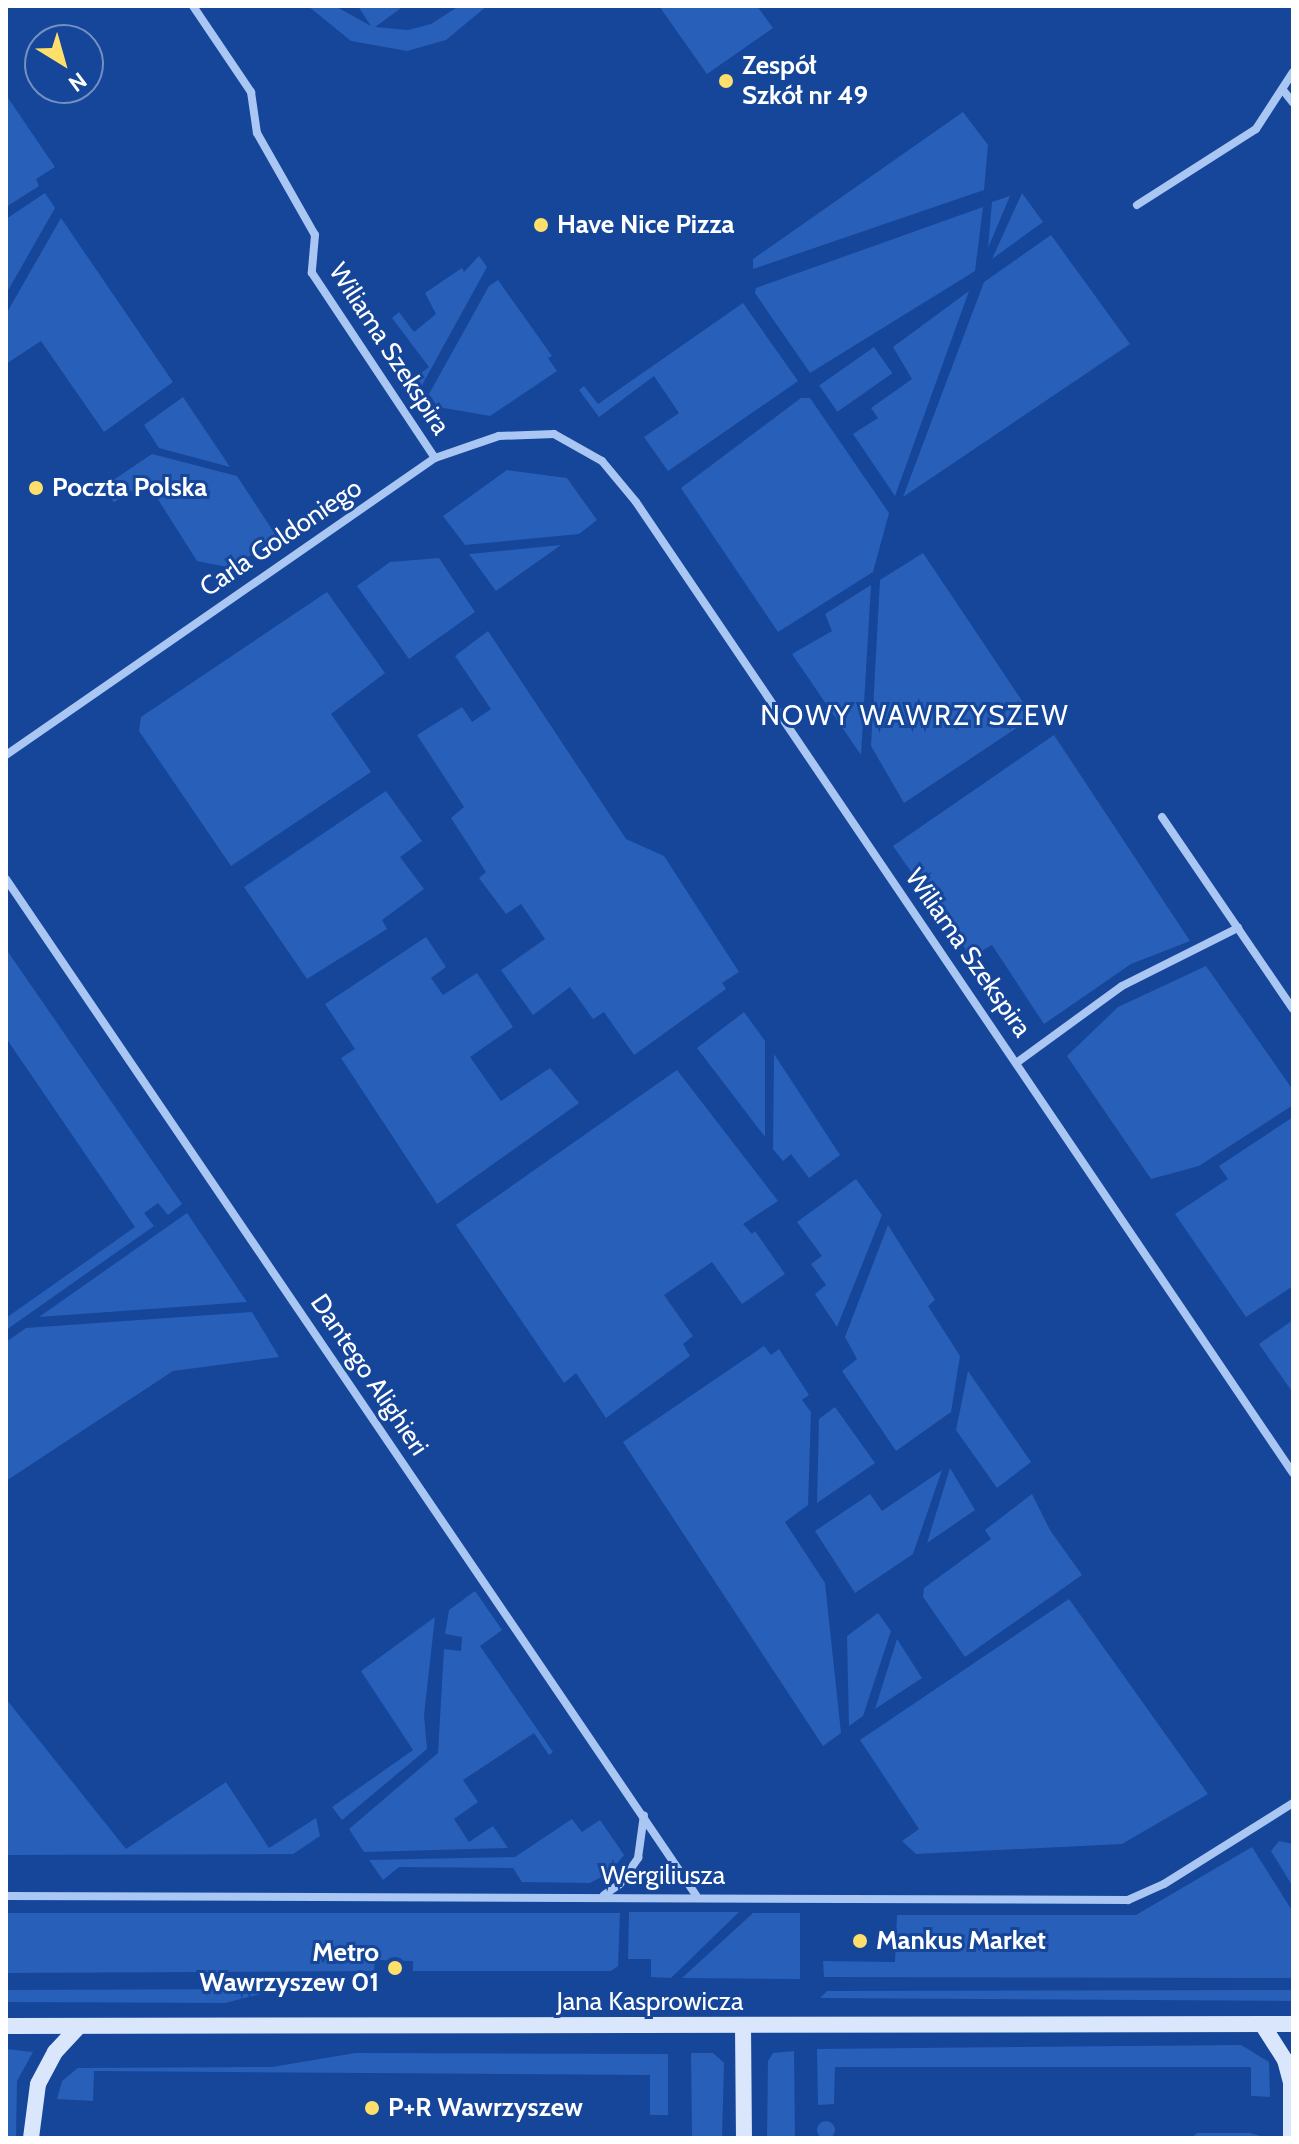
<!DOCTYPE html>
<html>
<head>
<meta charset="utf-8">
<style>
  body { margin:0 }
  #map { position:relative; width:1299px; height:2144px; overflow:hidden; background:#15469a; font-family:Cabin,sans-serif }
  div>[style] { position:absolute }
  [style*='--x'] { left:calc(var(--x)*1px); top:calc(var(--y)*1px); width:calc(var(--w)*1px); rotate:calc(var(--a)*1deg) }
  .green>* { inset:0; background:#285fb8; transform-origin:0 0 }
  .round { border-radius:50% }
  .street>* { height:8px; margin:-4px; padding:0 4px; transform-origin:4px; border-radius:4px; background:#aac6f3 }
  .secondary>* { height:16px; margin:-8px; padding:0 8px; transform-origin:8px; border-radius:8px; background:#d9e6fc }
  .dots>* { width:22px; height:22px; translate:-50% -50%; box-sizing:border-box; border:4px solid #15469a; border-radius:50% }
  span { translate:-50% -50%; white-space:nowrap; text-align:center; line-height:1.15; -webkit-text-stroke:6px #15469a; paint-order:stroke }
  .poi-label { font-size:26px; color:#fff; font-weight:700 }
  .left { translate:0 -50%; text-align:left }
  .right { translate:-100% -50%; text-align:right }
  .street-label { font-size:26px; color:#fff }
  .neighbourhood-label { font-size:28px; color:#fff; letter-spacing:2px }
  .frame { position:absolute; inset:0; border:8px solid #fff; pointer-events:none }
  .north { position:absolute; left:24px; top:24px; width:80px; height:80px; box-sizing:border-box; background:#15469a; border:2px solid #7390c2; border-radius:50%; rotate:143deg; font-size:22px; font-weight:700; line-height:32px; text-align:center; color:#fff }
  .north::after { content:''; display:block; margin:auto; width:28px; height:36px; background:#ffdf6b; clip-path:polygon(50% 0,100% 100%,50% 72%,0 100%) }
</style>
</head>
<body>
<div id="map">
  <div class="green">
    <div style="clip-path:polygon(308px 6px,335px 6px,371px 26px,358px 6px,404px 6px,375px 27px,408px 30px,431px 24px,459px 6px,487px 6px,446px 40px,407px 51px,351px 41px)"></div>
    <div style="clip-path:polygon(659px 6px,757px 6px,773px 28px,707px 74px)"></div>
    <div style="clip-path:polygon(6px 95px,55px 167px,36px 179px,39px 186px,6px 207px)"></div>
    <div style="clip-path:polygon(963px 112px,988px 145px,984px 190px,753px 269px,753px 259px)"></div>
    <div style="clip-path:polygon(45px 193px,55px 208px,6px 294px,6px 219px)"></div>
    <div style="clip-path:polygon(1022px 193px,1043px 222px,992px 259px)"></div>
    <div style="clip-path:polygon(1010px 196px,988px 248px,992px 202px)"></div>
    <div style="clip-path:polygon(983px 207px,975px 271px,810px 373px,755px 293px,756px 288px)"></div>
    <div style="clip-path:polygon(61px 218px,173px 382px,104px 432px,41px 341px,6px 364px,6px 314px)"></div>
    <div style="clip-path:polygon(1051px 235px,1130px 344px,903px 497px,984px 282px)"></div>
    <div style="clip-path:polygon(479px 256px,487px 267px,416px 396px,408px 383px,429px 367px,392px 318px,399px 312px,414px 332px,436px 314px,425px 293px,462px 268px,464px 272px)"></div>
    <div style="clip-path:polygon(498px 280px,552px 356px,548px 358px,557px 371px,490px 416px,438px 407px,429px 394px,489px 286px)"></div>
    <div style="clip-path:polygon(969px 291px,895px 496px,853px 434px,878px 418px,871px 408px,912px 379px,893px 347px)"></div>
    <div style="clip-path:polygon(743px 303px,798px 381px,668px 471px,644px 437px,679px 413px,654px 376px,599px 417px,579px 390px,584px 386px,598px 404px)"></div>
    <div style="left:874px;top:347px;width:32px;height:67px;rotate:55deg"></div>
    <div style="clip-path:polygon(183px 397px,230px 467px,159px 448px,144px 425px)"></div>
    <div style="clip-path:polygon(801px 398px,810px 398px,889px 513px,873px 572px,778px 632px,681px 488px)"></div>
    <div style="clip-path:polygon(152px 454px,237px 476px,277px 537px,232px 568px,197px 561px,147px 482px,114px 502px,103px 487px)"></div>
    <div style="clip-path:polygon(507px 470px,567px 478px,597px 520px,579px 534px,465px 545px,443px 516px)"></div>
    <div style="clip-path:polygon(561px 545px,496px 591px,469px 554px,470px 554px)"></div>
    <div style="clip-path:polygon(923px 553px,1033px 717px,904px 803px,871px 746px,880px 580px)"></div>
    <div style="clip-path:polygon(439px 558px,475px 612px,409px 659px,357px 586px,390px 562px)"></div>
    <div style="clip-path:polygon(871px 585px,861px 755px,792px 654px,832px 631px,825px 614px)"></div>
    <div style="clip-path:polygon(327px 592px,385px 673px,331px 714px,371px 772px,231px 866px,139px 731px,141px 717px)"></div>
    <div style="clip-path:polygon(488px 631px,626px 839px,664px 856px,739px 972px,722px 983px,726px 989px,634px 1055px,604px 1012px,593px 1019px,570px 987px,533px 1015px,501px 970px,545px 939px,521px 904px,506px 914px,479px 878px,486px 872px,451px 818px,464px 807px,417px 735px,462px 707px,472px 722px,491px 709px,455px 656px)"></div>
    <div style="clip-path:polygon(1054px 735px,1190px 941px,1131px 964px,1044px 1024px,992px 945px,971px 957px,893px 846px)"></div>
    <div style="clip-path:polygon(386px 791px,422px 841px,400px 857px,424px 889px,382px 920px,387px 929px,307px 979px,244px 887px)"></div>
    <div style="clip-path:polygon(426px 937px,446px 967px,431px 978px,443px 995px,477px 973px,513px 1027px,470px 1057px,501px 1101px,550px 1068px,579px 1103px,437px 1204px,341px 1058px,355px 1049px,325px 1004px)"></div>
    <div style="clip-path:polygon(6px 949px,182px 1204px,168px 1215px,158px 1203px,144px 1213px,154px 1226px,6px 1330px,6px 1318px,135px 1227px,6px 1038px)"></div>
    <div style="clip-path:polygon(1206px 966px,1293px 1090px,1293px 1105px,1199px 1166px,1151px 1179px,1067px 1056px,1118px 1007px)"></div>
    <div style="clip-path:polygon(744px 1012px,765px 1041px,765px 1137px,697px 1048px)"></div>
    <div style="clip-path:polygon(774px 1054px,840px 1155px,809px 1178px,791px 1154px,783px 1161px,773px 1149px)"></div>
    <div style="clip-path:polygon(677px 1070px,778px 1201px,743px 1224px,752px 1234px,755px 1231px,785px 1274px,742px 1304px,712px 1262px,664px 1295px,693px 1336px,683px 1344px,690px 1356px,606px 1418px,576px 1373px,564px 1383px,456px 1225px)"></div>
    <div style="clip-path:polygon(1293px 1117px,1293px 1286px,1246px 1317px,1175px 1214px,1228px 1179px,1219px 1166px)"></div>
    <div style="clip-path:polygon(856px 1179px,882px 1215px,837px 1327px,815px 1294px,826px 1285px,811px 1264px,822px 1256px,797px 1222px)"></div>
    <div style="clip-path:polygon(187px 1213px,247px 1302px,39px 1317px)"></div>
    <div style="clip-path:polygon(888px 1225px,935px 1300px,928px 1306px,960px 1356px,951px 1412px,896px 1451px,842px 1371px,857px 1359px,845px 1337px)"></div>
    <div style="clip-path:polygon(252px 1312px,279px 1357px,173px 1371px,6px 1481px,6px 1342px,26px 1328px)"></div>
    <div style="clip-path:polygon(1293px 1320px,1293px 1393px,1259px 1344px)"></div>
    <div style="clip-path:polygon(764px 1346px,771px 1355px,779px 1349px,809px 1395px,802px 1400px,811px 1412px,808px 1505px,785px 1522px,825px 1583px,841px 1733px,823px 1746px,623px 1442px)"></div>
    <div style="clip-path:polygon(968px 1371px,1031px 1462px,997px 1488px,956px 1430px)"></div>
    <div style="clip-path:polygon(835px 1407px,875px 1463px,817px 1503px,819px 1419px)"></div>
    <div style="clip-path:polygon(950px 1468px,975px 1510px,927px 1543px)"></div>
    <div style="clip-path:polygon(942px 1470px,913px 1554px,855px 1593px,815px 1531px,870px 1494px,882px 1511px)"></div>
    <div style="clip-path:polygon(1032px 1494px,1050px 1530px,1082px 1575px,965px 1657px,923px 1597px,924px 1588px,991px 1539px,985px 1530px)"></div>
    <div style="clip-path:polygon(475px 1591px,502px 1630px,480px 1646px,553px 1752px,549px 1755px,534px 1733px,463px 1780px,478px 1802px,454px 1819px,469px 1842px,493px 1826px,508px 1848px,364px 1852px,349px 1829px,438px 1753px,444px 1649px,461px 1651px,462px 1637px,445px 1634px,449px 1610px)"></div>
    <div style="clip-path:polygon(1069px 1599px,1208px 1794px,1122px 1844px,916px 1854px,902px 1841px,919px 1829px,860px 1740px)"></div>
    <div style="clip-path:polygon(878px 1613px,891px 1631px,863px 1716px,849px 1726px,847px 1636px)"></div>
    <div style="clip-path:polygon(435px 1617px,424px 1715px,427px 1749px,342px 1820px,332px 1807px,413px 1750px,361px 1671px)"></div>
    <div style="clip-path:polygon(897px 1639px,922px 1678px,875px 1709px)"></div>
    <div style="clip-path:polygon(6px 1699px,126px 1849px,226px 1782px,269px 1848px,316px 1818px,320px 1836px,293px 1854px,6px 1855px)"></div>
    <div style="clip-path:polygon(572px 1819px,582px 1832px,600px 1820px,624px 1855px,609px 1873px,590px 1883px,522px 1882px,513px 1868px,399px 1867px,383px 1880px,369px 1860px,515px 1857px)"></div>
    <div style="clip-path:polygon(1279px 1841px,1293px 1844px,1293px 1887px,1271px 1851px)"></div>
    <div style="clip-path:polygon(1252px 1847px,1293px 1912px,1293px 1978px,824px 1977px,823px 1961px,895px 1962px,897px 1915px,1136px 1915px)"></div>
    <div style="clip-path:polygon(629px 1912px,739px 1912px,671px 1978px,651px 1977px,651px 1959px,628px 1959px)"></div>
    <div style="clip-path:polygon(6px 1913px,620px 1913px,618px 1966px,611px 1971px,413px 1971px,413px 1961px,375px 1960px,374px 1971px,6px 1973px)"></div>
    <div style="clip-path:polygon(753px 1913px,800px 1913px,800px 1979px,682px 1978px)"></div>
    <div style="clip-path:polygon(279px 1989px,225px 2003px,6px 2002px,6px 1990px)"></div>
    <div style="clip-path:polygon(1293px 1990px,1293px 2001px,820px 1998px,827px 1991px)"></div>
    <div style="clip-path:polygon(1241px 2045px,1269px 2062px,1270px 2097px,1251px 2096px,1251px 2067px,835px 2067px,834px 2104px,818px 2105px,817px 2049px)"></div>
    <div style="clip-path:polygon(6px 2049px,33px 2052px,17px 2081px,16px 2138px,6px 2138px)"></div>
    <div style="clip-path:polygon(794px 2051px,795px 2138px,767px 2138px,768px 2061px,773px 2053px)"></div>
    <div style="clip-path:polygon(355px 2053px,668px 2054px,668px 2115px,650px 2115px,650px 2075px,94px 2071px,93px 2101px,57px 2099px,62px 2081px,78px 2068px,272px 2067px)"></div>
    <div style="clip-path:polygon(691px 2053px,713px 2053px,724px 2063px,722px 2138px,692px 2138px)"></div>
    <div class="round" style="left:817px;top:2121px;width:18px;height:18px"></div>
    <div style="clip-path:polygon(1197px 2133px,1250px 2133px,1268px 2138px,1191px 2138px)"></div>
  </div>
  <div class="street">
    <div style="--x:193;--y:6;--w:104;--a:56"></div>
    <div style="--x:251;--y:92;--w:41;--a:81.7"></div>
    <div style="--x:257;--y:133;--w:117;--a:60.4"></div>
    <div style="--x:315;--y:235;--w:38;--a:95"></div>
    <div style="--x:312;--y:273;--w:222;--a:56.4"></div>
    <div style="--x:1283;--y:90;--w:16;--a:52"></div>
    <div style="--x:1137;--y:205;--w:141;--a:-32.6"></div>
    <div style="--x:1256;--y:129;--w:68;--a:-57"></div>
    <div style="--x:6;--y:755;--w:522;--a:-34.7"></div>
    <div style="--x:435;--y:458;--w:68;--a:-19"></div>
    <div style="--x:499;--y:436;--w:55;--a:-2.1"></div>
    <div style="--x:554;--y:434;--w:55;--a:29.4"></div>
    <div style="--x:602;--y:461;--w:53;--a:50.3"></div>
    <div style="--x:636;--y:502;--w:1172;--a:55.92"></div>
    <div style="--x:1162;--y:817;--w:232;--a:55.7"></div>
    <div style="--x:6;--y:879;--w:1228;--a:55.82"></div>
    <div style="--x:1019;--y:1061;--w:127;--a:-36.1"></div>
    <div style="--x:1122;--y:986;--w:130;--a:-26.6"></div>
    <div style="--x:604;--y:1895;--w:19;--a:-35"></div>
    <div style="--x:620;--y:1884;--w:32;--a:-55"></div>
    <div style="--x:638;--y:1858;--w:43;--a:-82.1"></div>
    <div style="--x:6;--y:1896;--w:1122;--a:0.2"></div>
    <div style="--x:1128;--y:1900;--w:39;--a:-24"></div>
    <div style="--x:1164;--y:1884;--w:152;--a:-32.1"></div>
  </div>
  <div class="secondary">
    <div style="--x:1262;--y:2024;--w:43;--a:57.4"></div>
    <div style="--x:1285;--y:2060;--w:24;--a:75"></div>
    <div style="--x:1291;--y:2083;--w:55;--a:90"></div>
    <div style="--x:6;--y:2026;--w:1287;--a:-0.09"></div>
    <div style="--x:743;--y:2026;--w:112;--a:89.5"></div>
    <div style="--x:31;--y:2138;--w:54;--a:-82.6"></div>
    <div style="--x:38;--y:2084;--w:36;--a:-62"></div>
    <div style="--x:55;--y:2052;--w:35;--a:-47"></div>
  </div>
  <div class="dots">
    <div style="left:726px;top:81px;background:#ffdf6b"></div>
    <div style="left:541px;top:225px;background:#ffdf6b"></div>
    <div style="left:36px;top:488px;background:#ffdf6b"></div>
    <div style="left:860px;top:1941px;background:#ffdf6b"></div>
    <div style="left:395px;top:1968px;background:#ffdf6b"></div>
    <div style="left:372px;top:2108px;background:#ffdf6b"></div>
  </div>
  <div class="poi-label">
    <span class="left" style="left:742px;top:81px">Zespół<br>Szkół nr 49</span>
    <span class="left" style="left:557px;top:225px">Have Nice Pizza</span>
    <span class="left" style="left:52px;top:488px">Poczta Polska</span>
    <span class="left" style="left:876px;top:1941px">Mankus Market</span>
    <span class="right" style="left:379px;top:1968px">Metro<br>Wawrzyszew 01</span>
    <span class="left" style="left:388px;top:2108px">P+R Wawrzyszew</span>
  </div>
  <div class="street-label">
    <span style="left:389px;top:349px;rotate:57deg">Wiliama Szekspira</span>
    <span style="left:281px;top:538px;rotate:-34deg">Carla Goldoniego</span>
    <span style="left:968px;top:953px;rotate:55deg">Wiliama Szekspira</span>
    <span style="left:369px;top:1375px;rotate:56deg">Dantego Alighieri</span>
    <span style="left:663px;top:1876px">Wergiliusza</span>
    <span style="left:650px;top:2002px">Jana Kasprowicza</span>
  </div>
  <div class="neighbourhood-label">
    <span style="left:915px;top:715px">NOWY WAWRZYSZEW</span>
  </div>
  <div class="frame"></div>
  <div class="north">N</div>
</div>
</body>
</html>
